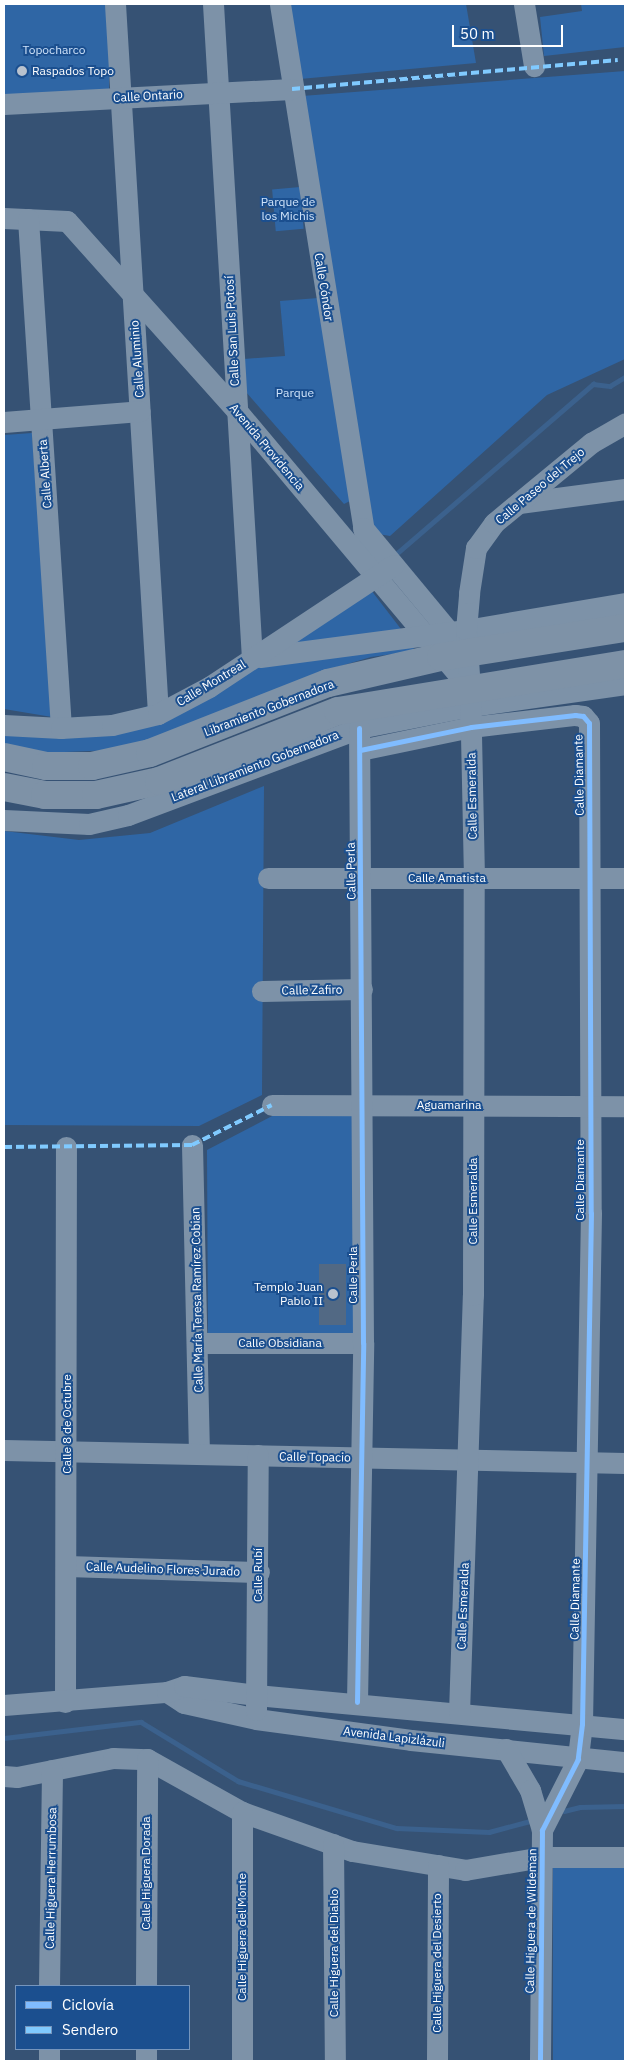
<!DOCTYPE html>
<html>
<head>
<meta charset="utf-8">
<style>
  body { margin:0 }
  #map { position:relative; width:629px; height:2065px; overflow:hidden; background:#365274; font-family:"IBM Plex Sans",sans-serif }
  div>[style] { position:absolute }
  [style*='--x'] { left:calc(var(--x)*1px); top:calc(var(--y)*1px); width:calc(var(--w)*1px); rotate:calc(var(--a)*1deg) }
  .green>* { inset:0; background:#2f66a5; transform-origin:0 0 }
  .stream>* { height:4.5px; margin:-2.25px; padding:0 2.25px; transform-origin:2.25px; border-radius:2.25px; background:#3b618d }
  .building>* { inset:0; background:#526984; transform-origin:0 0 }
  .minor>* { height:21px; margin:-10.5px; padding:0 10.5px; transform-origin:10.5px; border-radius:10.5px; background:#7d92a8 }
  .highway>* { height:28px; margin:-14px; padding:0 14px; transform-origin:14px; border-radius:14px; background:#7e92a7 }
  .quiet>* { height:4px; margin-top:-2px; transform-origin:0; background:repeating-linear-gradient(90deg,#80caff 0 8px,transparent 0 12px) }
  .cycleway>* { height:5px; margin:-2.5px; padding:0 2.5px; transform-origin:2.5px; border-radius:2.5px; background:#80bcff }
  .dots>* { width:14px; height:14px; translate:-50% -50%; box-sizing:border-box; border:2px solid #1b4f8f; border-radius:50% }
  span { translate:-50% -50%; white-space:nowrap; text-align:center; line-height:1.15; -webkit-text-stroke:4px #1b4f8f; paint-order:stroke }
  .park-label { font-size:12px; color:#cfe3fa }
  .poi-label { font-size:12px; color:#fff }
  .left { translate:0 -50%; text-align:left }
  .right { translate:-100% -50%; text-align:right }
  .street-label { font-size:12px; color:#fff }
  .frame { position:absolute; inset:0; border:5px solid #fff; pointer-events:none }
  .legend { position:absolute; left:15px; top:1985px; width:175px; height:65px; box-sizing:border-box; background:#1b4f8f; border:1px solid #7695bc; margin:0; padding:6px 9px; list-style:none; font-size:15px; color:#fff }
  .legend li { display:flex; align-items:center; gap:10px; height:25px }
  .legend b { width:25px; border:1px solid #7695bc }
  .scale { position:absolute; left:452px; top:25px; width:111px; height:22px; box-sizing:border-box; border:2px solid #fff; border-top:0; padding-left:6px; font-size:15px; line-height:18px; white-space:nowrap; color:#fff; -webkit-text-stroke:4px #1b4f8f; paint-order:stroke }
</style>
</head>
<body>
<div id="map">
  <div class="green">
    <div style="left:4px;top:4px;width:105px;height:95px"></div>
    <div style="clip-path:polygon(289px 4px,466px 4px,476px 63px,300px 79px)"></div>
    <div style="clip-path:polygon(581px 4px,625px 4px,625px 47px,544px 56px,540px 17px,582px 11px)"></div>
    <div style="clip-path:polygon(625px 71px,625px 359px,547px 395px,390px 536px,373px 533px,302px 96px)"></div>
    <div style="left:300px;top:187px;width:42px;height:28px;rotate:85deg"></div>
    <div style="clip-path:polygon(318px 298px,350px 501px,344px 504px,246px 392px,244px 359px,285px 356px,280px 301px)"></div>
    <div style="clip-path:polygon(32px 433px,52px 717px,4px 709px,4px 435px)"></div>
    <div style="clip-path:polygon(371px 590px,404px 633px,285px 645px)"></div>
    <div style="clip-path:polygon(413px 645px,414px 651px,371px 657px,317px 673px,148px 740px,114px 750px,40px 753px,4px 746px,4px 735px,63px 736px,262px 666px)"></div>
    <div style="clip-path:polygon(264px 786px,262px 1095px,199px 1126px,4px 1125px,4px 831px,79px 840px,150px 833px)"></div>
    <div style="clip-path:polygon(356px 1113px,358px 1336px,208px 1337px,207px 1150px,276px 1114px)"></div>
    <div style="left:625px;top:1867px;width:194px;height:72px;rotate:90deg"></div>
  </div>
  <div class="stream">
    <div style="--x:395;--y:555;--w:262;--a:-40.8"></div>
    <div style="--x:593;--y:384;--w:17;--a:7"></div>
    <div style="--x:610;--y:386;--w:17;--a:-31"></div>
    <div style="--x:4;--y:1738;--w:138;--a:-6.7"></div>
    <div style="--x:141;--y:1722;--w:114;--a:31.3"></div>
    <div style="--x:238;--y:1781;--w:166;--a:16.5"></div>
    <div style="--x:397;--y:1828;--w:92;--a:2.5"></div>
    <div style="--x:489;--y:1832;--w:42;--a:-15"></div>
    <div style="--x:564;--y:1811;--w:16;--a:-14"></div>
    <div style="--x:580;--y:1807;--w:45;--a:-1.3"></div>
  </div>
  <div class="building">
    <div style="left:319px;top:1264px;width:27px;height:61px"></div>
  </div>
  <div class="minor">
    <div style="--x:115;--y:4;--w:711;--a:86.53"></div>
    <div style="--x:213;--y:4;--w:655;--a:86.59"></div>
    <div style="--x:280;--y:4;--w:572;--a:80.95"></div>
    <div style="--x:524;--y:4;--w:63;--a:80.8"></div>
    <div style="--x:4;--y:104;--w:288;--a:-3"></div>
    <div style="--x:4;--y:218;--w:63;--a:2.7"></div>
    <div style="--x:67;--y:221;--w:255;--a:48.2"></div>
    <div style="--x:237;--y:411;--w:363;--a:50"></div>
    <div style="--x:28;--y:219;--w:510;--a:86.29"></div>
    <div style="--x:4;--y:422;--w:136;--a:-4.6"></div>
    <div style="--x:519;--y:503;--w:107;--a:-7.5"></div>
    <div style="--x:363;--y:528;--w:146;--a:50.3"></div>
    <div style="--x:260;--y:657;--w:208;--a:-7.5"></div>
    <div style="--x:466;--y:630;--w:161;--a:-9.6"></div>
    <div style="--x:4;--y:725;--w:57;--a:3"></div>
    <div style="--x:61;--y:728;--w:51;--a:-3.4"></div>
    <div style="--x:112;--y:725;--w:47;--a:-13.4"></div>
    <div style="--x:158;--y:714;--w:58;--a:-27.9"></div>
    <div style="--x:209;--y:687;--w:221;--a:-33.5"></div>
    <div style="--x:360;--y:750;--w:113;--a:-11.7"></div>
    <div style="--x:471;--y:727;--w:105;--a:-6.6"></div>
    <div style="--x:575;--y:715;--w:8;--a:7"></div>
    <div style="--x:583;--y:716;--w:9;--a:49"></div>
    <div style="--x:589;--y:723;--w:490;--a:89.8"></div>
    <div style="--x:591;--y:1213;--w:511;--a:91.01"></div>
    <div style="--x:582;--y:1724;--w:35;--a:97"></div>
    <div style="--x:578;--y:1759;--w:80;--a:116.9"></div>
    <div style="--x:542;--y:1830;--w:231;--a:90.5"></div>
    <div style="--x:4;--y:820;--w:85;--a:2.7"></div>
    <div style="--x:89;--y:824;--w:40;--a:-13"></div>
    <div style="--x:128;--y:815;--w:247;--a:-20.6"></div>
    <div style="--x:359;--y:728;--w:114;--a:-11.1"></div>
    <div style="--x:471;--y:706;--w:156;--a:-8.1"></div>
    <div style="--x:268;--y:878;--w:357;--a:0"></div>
    <div style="--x:262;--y:991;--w:100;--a:-1.1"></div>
    <div style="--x:272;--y:1105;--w:353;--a:0.2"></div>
    <div style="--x:192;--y:1145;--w:309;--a:88.7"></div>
    <div style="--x:197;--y:1343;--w:166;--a:0"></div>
    <div style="--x:4;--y:1450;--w:621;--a:1.2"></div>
    <div style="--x:67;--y:1566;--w:192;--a:1.8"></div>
    <div style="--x:167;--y:1692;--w:20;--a:33"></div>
    <div style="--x:184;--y:1703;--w:74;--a:12.5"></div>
    <div style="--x:256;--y:1719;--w:156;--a:7.7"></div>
    <div style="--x:411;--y:1740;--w:215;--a:5.9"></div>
    <div style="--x:65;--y:1702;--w:555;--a:-89.9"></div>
    <div style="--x:357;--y:1702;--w:359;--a:-89"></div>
    <div style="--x:363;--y:1343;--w:615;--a:-90.37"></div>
    <div style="--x:4;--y:1705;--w:164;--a:-4.6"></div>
    <div style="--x:167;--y:1692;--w:18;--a:-19"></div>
    <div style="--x:184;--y:1686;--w:73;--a:7.1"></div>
    <div style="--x:256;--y:1695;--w:371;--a:5.3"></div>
    <div style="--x:256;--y:1710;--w:255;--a:-89.6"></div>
    <div style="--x:459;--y:1713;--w:418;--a:-88.1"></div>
    <div style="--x:473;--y:1295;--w:417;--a:-89.9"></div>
    <div style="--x:474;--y:878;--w:189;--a:-91.2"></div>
    <div style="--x:470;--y:689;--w:59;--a:-93.9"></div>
    <div style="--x:466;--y:630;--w:37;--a:-85"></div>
    <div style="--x:469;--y:593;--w:46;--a:-81.2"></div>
    <div style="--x:476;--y:548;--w:31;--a:-54"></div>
    <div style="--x:494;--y:523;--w:126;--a:-39.5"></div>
    <div style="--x:591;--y:443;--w:39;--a:-30"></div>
    <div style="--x:506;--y:1749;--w:48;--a:59.7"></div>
    <div style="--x:530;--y:1790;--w:42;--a:73.3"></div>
    <div style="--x:4;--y:1776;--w:13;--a:4"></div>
    <div style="--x:17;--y:1777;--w:98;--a:-11.2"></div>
    <div style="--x:113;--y:1758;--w:34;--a:2"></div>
    <div style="--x:147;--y:1759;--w:109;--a:29.2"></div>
    <div style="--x:242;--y:1812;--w:117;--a:19.5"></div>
    <div style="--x:352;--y:1851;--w:115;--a:9.5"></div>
    <div style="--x:465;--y:1870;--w:78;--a:-9.6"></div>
    <div style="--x:542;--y:1857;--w:83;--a:0"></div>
    <div style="--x:242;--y:1812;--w:249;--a:90"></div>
    <div style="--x:333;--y:1844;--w:217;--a:89.5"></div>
    <div style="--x:49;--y:1986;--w:216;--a:-89.2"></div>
    <div style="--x:146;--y:1986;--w:227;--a:-89.7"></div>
    <div style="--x:49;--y:2061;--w:12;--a:-90"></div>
    <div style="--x:146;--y:2061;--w:12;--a:-90"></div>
    <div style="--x:437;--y:2061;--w:196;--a:-89.7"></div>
  </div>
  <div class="highway">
    <div style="--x:4;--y:757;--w:43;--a:12.1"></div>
    <div style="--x:46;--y:766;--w:46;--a:0"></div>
    <div style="--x:92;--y:766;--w:59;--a:-12.6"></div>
    <div style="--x:150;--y:753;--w:191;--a:-21.5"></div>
    <div style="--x:328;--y:683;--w:116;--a:-13"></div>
    <div style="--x:441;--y:657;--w:186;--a:-9"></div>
    <div style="--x:4;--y:787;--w:42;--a:11"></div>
    <div style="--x:45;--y:795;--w:51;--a:0"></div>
    <div style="--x:96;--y:795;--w:65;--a:-12.5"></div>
    <div style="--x:159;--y:781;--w:192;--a:-21.4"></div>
    <div style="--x:338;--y:711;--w:291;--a:-9.3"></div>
  </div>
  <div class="quiet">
    <div style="--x:292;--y:89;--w:327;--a:-5.1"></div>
    <div style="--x:4;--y:1147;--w:188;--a:-0.6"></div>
    <div style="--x:192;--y:1145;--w:89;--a:-26.6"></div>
  </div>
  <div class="cycleway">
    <div style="--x:360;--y:750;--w:113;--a:-11.7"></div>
    <div style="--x:471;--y:727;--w:105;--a:-6.6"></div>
    <div style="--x:575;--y:715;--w:8;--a:7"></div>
    <div style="--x:583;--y:716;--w:9;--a:49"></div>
    <div style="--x:589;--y:723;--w:490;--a:89.8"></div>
    <div style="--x:591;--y:1213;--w:511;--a:91.01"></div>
    <div style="--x:582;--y:1724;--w:35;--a:97"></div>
    <div style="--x:578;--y:1759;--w:80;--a:116.9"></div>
    <div style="--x:542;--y:1830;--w:231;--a:90.5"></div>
    <div style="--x:357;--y:1702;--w:359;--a:-89"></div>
    <div style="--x:363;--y:1343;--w:615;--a:-90.37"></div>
  </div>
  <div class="dots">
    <div style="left:22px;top:71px;background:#b9c2ce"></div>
    <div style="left:333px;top:1294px;background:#b9c2ce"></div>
  </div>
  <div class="park-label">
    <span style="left:54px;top:50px">Topocharco</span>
    <span style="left:288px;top:209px">Parque de<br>los Michis</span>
    <span style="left:295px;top:393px">Parque</span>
  </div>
  <div class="poi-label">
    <span class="left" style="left:32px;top:71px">Raspados Topo</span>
    <span class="right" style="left:323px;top:1294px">Templo Juan<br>Pablo II</span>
  </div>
  <div class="street-label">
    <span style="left:148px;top:96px;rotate:-3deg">Calle Ontario</span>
    <span style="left:324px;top:287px;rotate:81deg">Calle Cóndor</span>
    <span style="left:232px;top:331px;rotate:-93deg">Calle San Luis Potosí</span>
    <span style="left:137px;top:359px;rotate:-94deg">Calle Aluminio</span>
    <span style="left:267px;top:447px;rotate:50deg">Avenida Providencia</span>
    <span style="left:45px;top:474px;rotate:-94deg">Calle Alberta</span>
    <span style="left:540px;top:486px;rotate:-40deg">Calle Paseo del Trejo</span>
    <span style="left:211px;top:683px;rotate:-31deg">Calle Montreal</span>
    <span style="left:269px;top:708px;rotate:-21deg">Libramiento Gobernadora</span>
    <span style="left:255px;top:766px;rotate:-21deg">Lateral Libramiento Gobernadora</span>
    <span style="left:579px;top:775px;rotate:-91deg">Calle Diamante</span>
    <span style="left:472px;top:796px;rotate:-91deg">Calle Esmeralda</span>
    <span style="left:351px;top:871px;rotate:-91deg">Calle Perla</span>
    <span style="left:447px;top:878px">Calle Amatista</span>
    <span style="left:312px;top:990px;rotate:-1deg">Calle Zafiro</span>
    <span style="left:449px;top:1105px">Aguamarina</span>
    <span style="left:580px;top:1180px;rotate:-90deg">Calle Diamante</span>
    <span style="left:473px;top:1201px;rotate:-90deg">Calle Esmeralda</span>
    <span style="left:353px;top:1275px;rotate:-90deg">Calle Perla</span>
    <span style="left:197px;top:1300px;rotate:-91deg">Calle María Teresa Ramírez Cobian</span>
    <span style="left:280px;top:1343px">Calle Obsidiana</span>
    <span style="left:67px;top:1424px;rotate:-90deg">Calle 8 de Octubre</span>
    <span style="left:315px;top:1457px;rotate:1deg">Calle Topacio</span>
    <span style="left:163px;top:1569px;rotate:2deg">Calle Audelino Flores Jurado</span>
    <span style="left:258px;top:1575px;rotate:-90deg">Calle Rubí</span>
    <span style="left:575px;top:1599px;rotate:-89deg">Calle Diamante</span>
    <span style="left:463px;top:1606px;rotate:-88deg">Calle Esmeralda</span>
    <span style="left:394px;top:1737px;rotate:7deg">Avenida Lapizlázuli</span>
    <span style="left:146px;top:1873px;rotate:-90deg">Calle Higuera Dorada</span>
    <span style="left:51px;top:1878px;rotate:-89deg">Calle Higuera Herrumbosa</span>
    <span style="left:531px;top:1921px;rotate:-89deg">Calle Higuera de Wildeman</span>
    <span style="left:242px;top:1937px;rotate:-90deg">Calle Higuera del Monte</span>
    <span style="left:334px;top:1953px;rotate:-90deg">Calle Higuera del Diablo</span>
    <span style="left:437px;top:1963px;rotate:-90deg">Calle Higuera del Desierto</span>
  </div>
  <div class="frame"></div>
  <ul class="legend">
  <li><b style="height:6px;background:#80bcff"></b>Ciclovía</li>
  <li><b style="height:6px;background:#80caff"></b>Sendero</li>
  </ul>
  <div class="scale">50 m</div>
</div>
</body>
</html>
